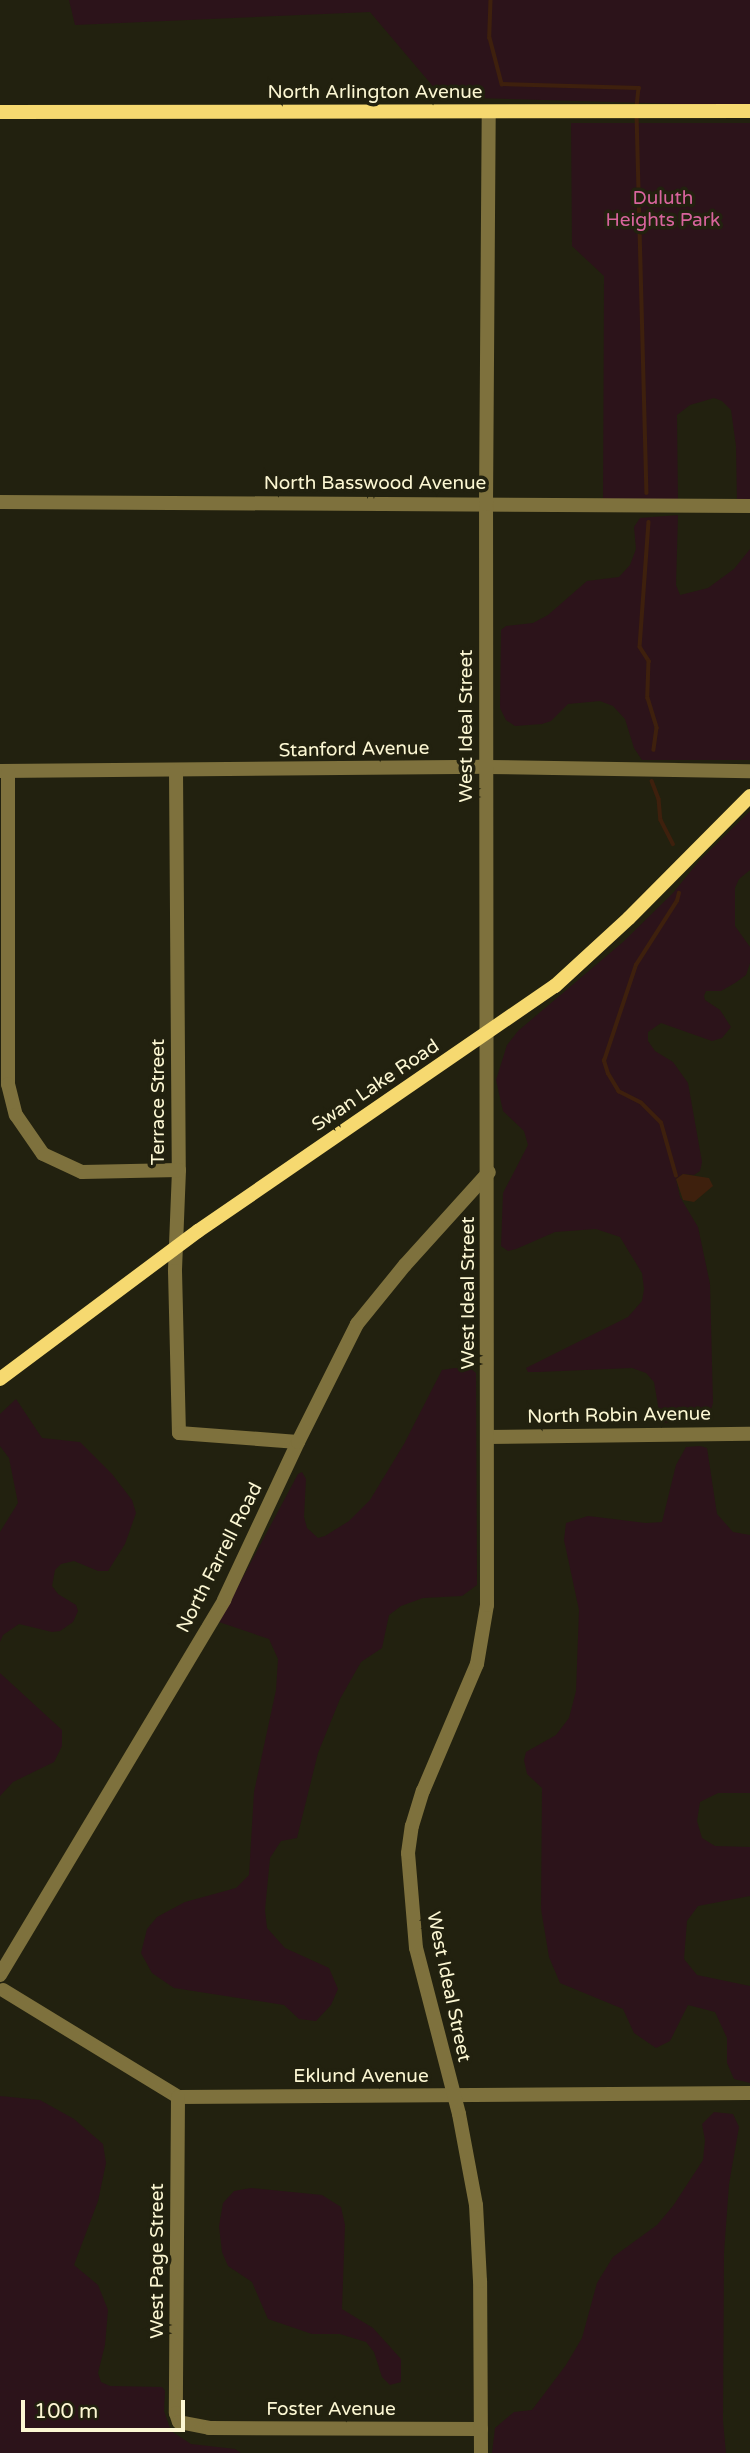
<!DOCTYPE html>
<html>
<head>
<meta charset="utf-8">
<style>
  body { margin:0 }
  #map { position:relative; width:750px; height:2453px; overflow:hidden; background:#22210f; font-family:"Varela Round",sans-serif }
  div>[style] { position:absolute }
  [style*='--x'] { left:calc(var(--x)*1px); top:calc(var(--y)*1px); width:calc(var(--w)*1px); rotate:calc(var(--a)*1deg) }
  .green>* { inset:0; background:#2c131a }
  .water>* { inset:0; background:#3e200d }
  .stream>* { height:3.5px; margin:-1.75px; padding:0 1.75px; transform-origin:1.75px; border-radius:1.75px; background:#3e200d }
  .street>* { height:14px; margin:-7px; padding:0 7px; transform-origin:7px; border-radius:7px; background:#7e713d }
  .secondary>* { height:14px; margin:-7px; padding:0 7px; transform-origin:7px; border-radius:7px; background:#f6d970 }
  span { translate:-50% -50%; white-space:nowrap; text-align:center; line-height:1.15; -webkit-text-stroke:7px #22210f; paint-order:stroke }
  .street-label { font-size:19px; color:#fcf7d3 }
  .park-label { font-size:19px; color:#d8649d }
  .scale { position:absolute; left:21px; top:2400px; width:164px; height:32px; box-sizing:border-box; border:4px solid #fcf7d3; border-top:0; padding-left:9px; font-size:21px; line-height:24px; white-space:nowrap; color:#fcf7d3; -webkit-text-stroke:5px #22210f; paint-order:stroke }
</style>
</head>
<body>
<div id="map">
  <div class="green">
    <div style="clip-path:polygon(69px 0,750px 0,750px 106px,442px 97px,370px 12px,75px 25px)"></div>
    <div style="clip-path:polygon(571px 123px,750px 123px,750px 506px,737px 505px,736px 446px,731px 410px,722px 401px,714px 398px,690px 405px,677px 415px,678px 506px,603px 505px,604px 276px,572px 246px)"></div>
    <div style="clip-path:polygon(678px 515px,676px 585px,680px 595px,708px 588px,734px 569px,750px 549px,750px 760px,642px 760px,634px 748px,625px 719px,613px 706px,600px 701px,568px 704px,551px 721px,542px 724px,515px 726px,506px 720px,500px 708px,501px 630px,506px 626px,533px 623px,548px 615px,587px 581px,619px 577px,630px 565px,636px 549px,634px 527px,640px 518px)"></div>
    <div style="clip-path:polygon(750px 811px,750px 870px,739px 879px,735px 888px,735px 926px,750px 947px,750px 963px,746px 975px,735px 983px,721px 991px,706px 991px,704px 996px,705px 1000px,720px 1010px,731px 1027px,722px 1038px,712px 1041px,661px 1023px,648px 1032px,648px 1041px,655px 1051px,673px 1062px,688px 1083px,702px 1162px,700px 1171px,694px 1175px,683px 1174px,676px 1179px,680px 1197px,698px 1227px,710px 1284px,713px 1403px,709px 1416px,703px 1420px,661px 1423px,654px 1382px,646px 1373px,632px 1368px,538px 1372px,528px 1372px,526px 1368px,628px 1317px,642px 1301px,644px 1289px,642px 1273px,620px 1237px,596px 1229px,555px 1232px,516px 1249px,508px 1251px,501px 1246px,503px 1193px,528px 1145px,524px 1131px,503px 1111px,496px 1080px,507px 1045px,518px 1031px,623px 942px,673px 893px,699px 861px)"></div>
    <div style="clip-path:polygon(455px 1368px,471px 1369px,476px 1373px,477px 1585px,462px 1596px,423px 1598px,401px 1606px,389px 1615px,382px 1648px,361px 1662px,340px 1699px,318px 1753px,297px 1838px,281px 1841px,270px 1858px,265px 1910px,267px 1928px,285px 1948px,329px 1968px,338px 1989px,331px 2005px,316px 2021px,299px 2019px,284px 2005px,174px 1988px,152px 1973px,141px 1953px,147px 1929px,157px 1917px,185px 1902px,236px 1888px,249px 1875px,254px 1792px,276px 1690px,278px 1659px,269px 1639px,219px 1622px,298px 1474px,302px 1472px,306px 1479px,304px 1517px,307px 1528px,318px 1538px,325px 1536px,349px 1521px,370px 1500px,404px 1444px,442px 1370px)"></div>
    <div style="clip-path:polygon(16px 1399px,42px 1438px,80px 1442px,112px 1474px,132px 1500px,136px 1513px,125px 1544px,108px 1571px,98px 1571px,74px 1561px,61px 1564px,55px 1570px,52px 1586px,58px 1594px,76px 1605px,78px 1611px,73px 1622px,60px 1631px,52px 1632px,19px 1624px,3px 1635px,0 1642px,0 1532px,18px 1503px,9px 1458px,0 1446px,0 1414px)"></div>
    <div style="clip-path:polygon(700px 1446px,707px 1448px,717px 1514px,733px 1532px,750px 1535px,750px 1793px,718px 1793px,700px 1802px,697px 1821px,702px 1838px,715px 1846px,750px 1847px,750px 1896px,698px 1906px,687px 1921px,684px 1959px,697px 1975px,750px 1986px,750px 2083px,734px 2079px,727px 2063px,727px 2038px,715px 2012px,688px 2005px,670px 2041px,656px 2048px,634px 2033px,623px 2009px,560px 1983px,549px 1957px,541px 1909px,542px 1788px,527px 1774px,524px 1760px,526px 1752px,556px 1735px,569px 1718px,576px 1691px,579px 1610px,564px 1540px,566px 1523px,588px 1516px,646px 1523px,662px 1522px,676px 1465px,686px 1447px)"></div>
    <div style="clip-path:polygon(0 1673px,62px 1730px,62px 1746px,54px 1762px,13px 1782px,0 1796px)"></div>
    <div style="clip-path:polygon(0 2096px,40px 2100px,74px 2119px,103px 2144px,106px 2163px,98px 2201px,74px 2265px,98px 2285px,108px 2310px,105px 2345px,98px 2373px,101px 2382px,110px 2386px,162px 2387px,165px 2391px,164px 2411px,171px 2431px,191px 2444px,235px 2449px,241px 2453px,0 2453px)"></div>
    <div style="clip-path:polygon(714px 2112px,733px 2114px,739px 2127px,729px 2184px,724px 2253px,723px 2421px,726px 2453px,492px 2453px,495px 2428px,514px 2412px,532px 2410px,566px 2365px,582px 2338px,597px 2283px,613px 2257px,657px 2225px,673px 2206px,703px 2160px,705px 2140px,702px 2124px)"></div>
    <div style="clip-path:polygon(251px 2188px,322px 2195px,341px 2207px,345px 2225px,342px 2309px,373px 2328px,401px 2359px,401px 2382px,390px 2385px,382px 2377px,374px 2352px,366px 2342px,340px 2334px,312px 2334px,268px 2319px,252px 2282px,228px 2266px,222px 2252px,219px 2226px,223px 2203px,234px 2191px)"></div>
  </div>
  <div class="water">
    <div style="clip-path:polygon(683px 1174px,709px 1178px,713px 1186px,694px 1202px,683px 1200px,676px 1179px)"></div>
  </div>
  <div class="stream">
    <div style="--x:491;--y:0;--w:38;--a:92"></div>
    <div style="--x:490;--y:38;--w:48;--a:75.4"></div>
    <div style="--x:502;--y:84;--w:137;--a:1.7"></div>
    <div style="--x:639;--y:88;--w:18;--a:96"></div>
    <div style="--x:637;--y:114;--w:379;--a:88.5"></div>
    <div style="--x:649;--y:522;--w:125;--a:94.1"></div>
    <div style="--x:640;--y:647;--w:17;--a:57"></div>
    <div style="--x:649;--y:661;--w:37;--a:92"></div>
    <div style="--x:648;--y:698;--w:31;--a:73"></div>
    <div style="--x:657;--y:728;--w:22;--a:98"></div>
    <div style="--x:652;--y:781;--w:19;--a:69"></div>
    <div style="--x:659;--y:799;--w:21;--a:85"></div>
    <div style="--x:661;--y:820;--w:27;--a:63"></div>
    <div style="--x:676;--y:1176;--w:55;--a:-105.8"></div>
    <div style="--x:661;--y:1123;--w:28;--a:-135"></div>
    <div style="--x:641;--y:1103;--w:25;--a:-153"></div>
    <div style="--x:619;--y:1092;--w:21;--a:-121"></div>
    <div style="--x:608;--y:1074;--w:14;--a:-107"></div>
    <div style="--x:604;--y:1061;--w:101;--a:-71.6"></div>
    <div style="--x:636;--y:965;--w:76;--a:-57.4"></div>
    <div style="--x:677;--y:901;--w:8;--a:-76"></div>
  </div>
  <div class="street">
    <div style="--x:0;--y:502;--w:750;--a:0.31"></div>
    <div style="--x:0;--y:771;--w:487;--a:-0.5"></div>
    <div style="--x:487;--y:767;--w:263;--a:0.9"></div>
    <div style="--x:176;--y:771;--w:399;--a:89.6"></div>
    <div style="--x:179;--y:1170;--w:101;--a:92.3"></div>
    <div style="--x:175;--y:1271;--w:162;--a:88.6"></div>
    <div style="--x:179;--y:1433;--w:119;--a:4.3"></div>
    <div style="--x:8;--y:772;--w:312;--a:90"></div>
    <div style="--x:8;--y:1084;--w:32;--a:76"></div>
    <div style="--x:16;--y:1115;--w:47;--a:55.3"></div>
    <div style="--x:43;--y:1154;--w:43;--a:24.8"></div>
    <div style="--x:82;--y:1172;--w:97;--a:-1.2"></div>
    <div style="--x:487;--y:1437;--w:263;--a:-0.7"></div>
    <div style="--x:0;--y:1975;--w:437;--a:-59.1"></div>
    <div style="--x:224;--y:1600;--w:174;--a:-64.9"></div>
    <div style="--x:298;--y:1442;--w:132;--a:-63.4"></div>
    <div style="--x:357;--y:1324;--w:76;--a:-50.9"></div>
    <div style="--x:405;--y:1265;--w:125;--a:-47.9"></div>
    <div style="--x:3;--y:1990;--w:205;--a:31.4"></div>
    <div style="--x:178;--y:2097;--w:572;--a:-0.4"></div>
    <div style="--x:178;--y:2097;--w:316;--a:90.4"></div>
    <div style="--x:176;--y:2413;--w:9;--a:72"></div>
    <div style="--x:179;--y:2422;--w:31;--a:11"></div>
    <div style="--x:209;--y:2428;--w:272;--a:0.2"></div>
    <div style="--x:481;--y:2453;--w:172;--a:-90.3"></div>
    <div style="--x:480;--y:2281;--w:76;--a:-93"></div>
    <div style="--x:476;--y:2205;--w:93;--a:-100.6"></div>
    <div style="--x:459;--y:2114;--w:171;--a:-104.5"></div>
    <div style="--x:416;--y:1948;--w:95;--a:-94.8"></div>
    <div style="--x:408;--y:1853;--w:27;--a:-82"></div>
    <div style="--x:412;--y:1826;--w:37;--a:-73"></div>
    <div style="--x:423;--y:1791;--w:138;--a:-67"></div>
    <div style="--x:477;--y:1664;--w:60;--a:-80.4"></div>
    <div style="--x:487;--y:1605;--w:1101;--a:-90.05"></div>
    <div style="--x:486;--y:504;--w:392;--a:-89.6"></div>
  </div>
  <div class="secondary">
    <div style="--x:0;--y:112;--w:750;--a:-0.08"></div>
    <div style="--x:0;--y:1379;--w:247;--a:-36.8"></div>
    <div style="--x:198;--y:1231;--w:433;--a:-34.5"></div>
    <div style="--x:555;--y:986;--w:100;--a:-42.6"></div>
    <div style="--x:629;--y:918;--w:172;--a:-45.2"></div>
  </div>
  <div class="street-label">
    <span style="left:375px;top:93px">North Arlington Avenue</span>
    <span style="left:375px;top:484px">North Basswood Avenue</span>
    <span style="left:467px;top:726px;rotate:-90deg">West Ideal Street</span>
    <span style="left:354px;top:750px;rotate:-1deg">Stanford Avenue</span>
    <span style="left:376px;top:1086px;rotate:-34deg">Swan Lake Road</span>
    <span style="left:159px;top:1102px;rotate:-90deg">Terrace Street</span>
    <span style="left:469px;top:1293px;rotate:-90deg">West Ideal Street</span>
    <span style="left:619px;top:1416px;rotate:-1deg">North Robin Avenue</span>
    <span style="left:220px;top:1558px;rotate:-63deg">North Farrell Road</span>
    <span style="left:448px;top:1987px;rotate:78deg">West Ideal Street</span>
    <span style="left:361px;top:2077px">Eklund Avenue</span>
    <span style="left:158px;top:2261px;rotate:-90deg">West Page Street</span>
    <span style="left:331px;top:2410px">Foster Avenue</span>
  </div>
  <div class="park-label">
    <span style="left:663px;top:210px">Duluth<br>Heights Park</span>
  </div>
  <div class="scale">100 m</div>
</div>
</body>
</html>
